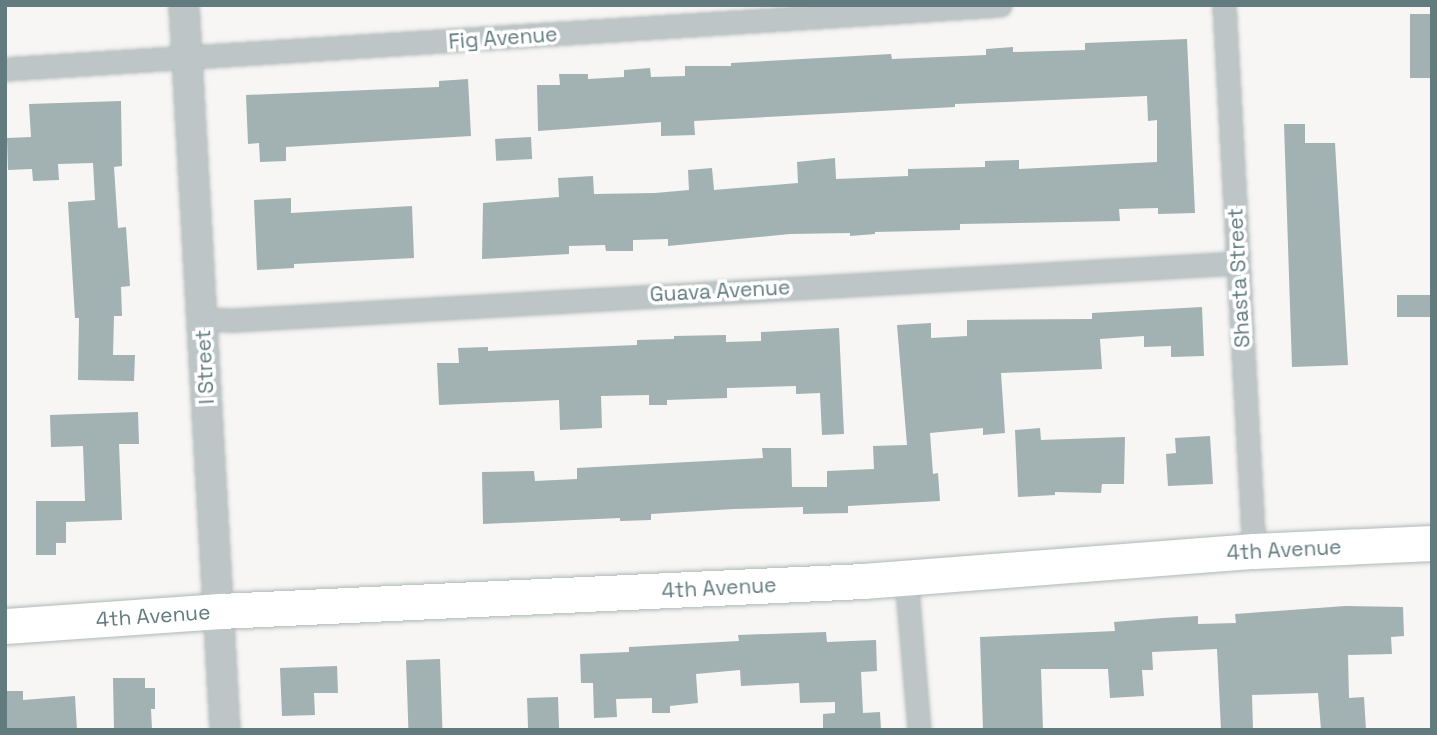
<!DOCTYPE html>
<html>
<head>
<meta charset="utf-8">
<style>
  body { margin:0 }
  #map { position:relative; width:1437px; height:735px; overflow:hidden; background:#f7f6f4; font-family:"Space Grotesk",sans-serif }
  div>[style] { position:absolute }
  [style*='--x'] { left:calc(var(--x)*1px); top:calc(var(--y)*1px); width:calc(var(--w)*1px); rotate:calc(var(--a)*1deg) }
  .building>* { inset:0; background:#a2b1b2; transform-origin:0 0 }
  .roads { filter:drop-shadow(0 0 2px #afb8b9) drop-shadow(0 0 2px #afb8b9) }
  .minor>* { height:21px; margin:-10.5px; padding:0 10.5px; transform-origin:10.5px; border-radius:10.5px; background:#bec5c7 }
  .tertiary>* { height:28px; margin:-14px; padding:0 14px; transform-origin:14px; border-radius:14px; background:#bec5c7 }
  .primary>* { height:35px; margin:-17.5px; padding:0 17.5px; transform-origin:17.5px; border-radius:17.5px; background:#fff }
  span { translate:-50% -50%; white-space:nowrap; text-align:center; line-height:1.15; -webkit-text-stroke:7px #fff; paint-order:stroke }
  .street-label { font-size:21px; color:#627b7f }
  .frame { position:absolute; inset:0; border:7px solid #627b7f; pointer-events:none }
</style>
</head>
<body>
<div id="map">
  <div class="building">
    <div style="left:1432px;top:14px;width:64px;height:22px;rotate:90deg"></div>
    <div style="clip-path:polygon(1187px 39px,1195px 213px,1158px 214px,1158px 208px,1119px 209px,1120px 221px,960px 224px,960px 230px,875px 232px,875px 234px,850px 236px,850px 233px,790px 234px,668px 246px,668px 239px,633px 240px,633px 251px,606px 251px,605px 245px,569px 246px,569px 254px,482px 259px,483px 203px,559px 197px,558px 178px,593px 176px,594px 194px,655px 193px,689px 190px,688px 170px,712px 168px,714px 190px,798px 183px,797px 162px,835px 158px,836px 179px,908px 176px,908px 169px,985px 167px,985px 161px,1019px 160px,1019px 169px,1157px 162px,1157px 120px,1148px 121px,1147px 96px,955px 104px,955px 107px,694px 121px,695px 135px,661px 136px,661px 122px,538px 131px,537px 85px,560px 85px,559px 74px,588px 74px,588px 79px,624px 77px,624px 70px,650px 68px,651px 77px,685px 76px,685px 66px,731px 66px,731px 63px,891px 54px,892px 59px,986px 55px,986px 49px,1013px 47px,1013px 52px,1085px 50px,1085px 43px)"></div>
    <div style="clip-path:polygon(468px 79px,471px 136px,286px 147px,286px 161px,260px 162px,259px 143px,248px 144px,246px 95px,439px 87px,439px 81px)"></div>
    <div style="clip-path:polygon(121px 101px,122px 166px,114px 167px,118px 228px,126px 227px,130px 286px,121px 287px,122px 316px,114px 316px,113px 355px,135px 355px,134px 381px,78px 380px,79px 318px,75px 318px,68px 202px,95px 200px,93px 163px,58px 164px,59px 180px,33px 181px,32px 169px,8px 170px,7px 138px,31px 137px,29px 104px)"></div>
    <div style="clip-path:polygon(1284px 124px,1305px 124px,1305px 143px,1335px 143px,1348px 365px,1292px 367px)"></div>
    <div style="left:531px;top:137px;width:22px;height:36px;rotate:87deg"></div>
    <div style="clip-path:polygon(291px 198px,291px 213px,412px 206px,414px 258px,294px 264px,294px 268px,257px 270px,254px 200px)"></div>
    <div style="left:1397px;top:295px;width:35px;height:22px"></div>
    <div style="clip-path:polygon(1202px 307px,1204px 356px,1171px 357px,1171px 346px,1144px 347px,1144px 336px,1100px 339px,1102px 369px,1001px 373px,1005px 433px,983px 435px,983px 428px,930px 433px,933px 474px,938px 473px,940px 501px,848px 506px,848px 513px,803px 514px,803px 507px,734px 509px,651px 514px,651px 520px,620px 521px,620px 518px,483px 524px,482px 472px,534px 471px,535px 481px,577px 479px,577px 468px,763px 458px,762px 448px,791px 448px,792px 487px,827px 487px,827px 471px,874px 469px,873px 446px,907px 445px,897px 325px,931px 323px,931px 338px,967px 336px,967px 320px,1092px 319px,1092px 313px)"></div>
    <div style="clip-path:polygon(839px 328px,844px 434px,822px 435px,820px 393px,796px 394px,796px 386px,727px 388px,727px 398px,667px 400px,667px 405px,649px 405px,649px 395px,601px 396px,602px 428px,560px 430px,559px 400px,439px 405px,437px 363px,459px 363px,458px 348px,488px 347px,488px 351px,637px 345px,637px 340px,674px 339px,674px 336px,726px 335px,726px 342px,761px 341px,761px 332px)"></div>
    <div style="clip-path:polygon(138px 412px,139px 444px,119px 444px,122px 520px,66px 522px,66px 543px,56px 543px,56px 555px,36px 555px,36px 501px,85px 501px,83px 446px,51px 447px,50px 415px)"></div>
    <div style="clip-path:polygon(1040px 428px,1041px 440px,1125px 437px,1124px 484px,1102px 484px,1101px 493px,1055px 492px,1055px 495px,1018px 497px,1015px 430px)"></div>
    <div style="clip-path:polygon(1210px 436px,1213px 484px,1168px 486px,1166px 454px,1176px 453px,1175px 438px)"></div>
    <div style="clip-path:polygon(1345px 606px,1403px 607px,1404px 636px,1391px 637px,1392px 654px,1348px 655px,1349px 698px,1364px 697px,1366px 730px,1321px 730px,1318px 693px,1252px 695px,1253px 730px,1221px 730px,1217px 649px,1152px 652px,1153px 670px,1142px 670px,1144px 696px,1110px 698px,1108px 669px,1041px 669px,1043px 730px,983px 730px,980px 637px,1115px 631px,1114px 622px,1163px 618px,1198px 616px,1198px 624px,1236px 623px,1235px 614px)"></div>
    <div style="clip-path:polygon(826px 632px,827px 642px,876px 640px,877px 671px,861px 672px,863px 713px,880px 712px,881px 730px,823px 730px,823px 714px,835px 713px,835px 702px,800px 703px,799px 683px,741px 686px,740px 670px,696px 674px,698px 703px,670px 706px,670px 713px,652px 713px,652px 698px,616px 699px,617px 717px,594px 718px,593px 683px,581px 683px,580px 654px,629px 652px,629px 647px,739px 641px,738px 635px)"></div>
    <div style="left:440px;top:659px;width:71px;height:34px;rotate:88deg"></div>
    <div style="clip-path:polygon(337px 666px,338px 693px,314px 693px,315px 715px,282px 716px,280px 668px)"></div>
    <div style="clip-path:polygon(113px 678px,145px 678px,145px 688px,155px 688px,155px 709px,151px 709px,152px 730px,114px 730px)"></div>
    <div style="clip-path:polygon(5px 691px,23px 691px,23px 700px,75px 696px,77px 730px,5px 730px)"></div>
    <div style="left:558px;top:697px;width:33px;height:31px;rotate:88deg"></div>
  </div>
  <div class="roads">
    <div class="minor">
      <div style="--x:1224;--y:5;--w:547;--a:86.86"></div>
      <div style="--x:5;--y:69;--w:997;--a:-3.68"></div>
      <div style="--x:202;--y:319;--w:33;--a:2"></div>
      <div style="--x:235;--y:320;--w:1005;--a:-3.25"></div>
      <div style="--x:906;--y:577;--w:154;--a:85.1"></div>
    </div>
    <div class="tertiary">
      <div style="--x:184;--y:5;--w:726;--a:86.76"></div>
    </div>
    <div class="primary">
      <div style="--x:5;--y:626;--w:216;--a:-4"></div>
      <div style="--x:220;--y:611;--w:644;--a:-2.67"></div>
      <div style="--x:863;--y:581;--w:392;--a:-4.4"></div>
      <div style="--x:1254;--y:551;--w:178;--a:-2.6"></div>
    </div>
  </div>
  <div class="street-label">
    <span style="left:503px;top:38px;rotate:-4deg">Fig Avenue</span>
    <span style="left:1239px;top:278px;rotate:-93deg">Shasta Street</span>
    <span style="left:720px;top:291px;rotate:-3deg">Guava Avenue</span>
    <span style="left:205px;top:367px;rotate:-93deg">I Street</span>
    <span style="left:1284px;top:550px;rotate:-3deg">4th Avenue</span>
    <span style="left:719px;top:588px;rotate:-3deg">4th Avenue</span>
    <span style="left:153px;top:616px;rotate:-4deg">4th Avenue</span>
  </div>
  <div class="frame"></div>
</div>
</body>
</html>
